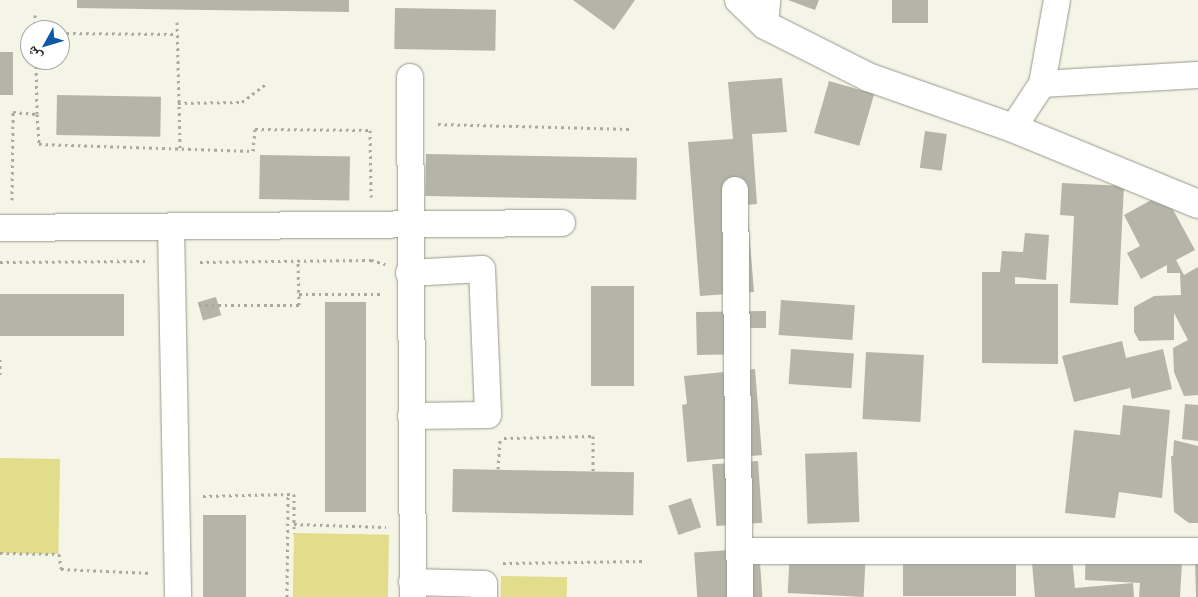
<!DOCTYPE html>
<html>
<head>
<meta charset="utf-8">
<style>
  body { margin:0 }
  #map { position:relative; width:1198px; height:597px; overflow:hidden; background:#f4f4e7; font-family:Inter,"Noto Naskh Arabic",sans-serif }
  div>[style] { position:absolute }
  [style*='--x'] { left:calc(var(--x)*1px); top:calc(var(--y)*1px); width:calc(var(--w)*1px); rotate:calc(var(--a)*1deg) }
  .green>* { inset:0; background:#e1dd8a; transform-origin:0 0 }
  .building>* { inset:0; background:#b4b4a7; transform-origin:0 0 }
  .path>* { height:3px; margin-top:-1.5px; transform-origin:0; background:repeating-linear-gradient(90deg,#a9a99f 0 2.5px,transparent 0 6.5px) }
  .roads { filter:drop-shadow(0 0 1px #98988c) drop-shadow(0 0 1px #98988c) }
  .minor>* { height:26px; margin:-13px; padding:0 13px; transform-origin:13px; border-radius:13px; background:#fff }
  .secondary>* { height:28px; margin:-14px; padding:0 14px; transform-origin:14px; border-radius:14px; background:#fff }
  span { translate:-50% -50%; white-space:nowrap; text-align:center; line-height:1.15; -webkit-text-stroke:4px #fff; paint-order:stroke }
  .north { position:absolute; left:20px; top:20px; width:50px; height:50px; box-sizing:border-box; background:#fff; border:1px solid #a7a7a5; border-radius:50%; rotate:231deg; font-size:14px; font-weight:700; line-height:20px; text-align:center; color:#22221d }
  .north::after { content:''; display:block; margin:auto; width:18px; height:22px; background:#0e58a7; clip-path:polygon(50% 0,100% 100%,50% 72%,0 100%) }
</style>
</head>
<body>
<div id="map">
  <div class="green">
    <div style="left:0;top:458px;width:60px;height:95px;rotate:1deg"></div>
    <div style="left:294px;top:533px;width:95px;height:64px;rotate:1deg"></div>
    <div style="left:501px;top:576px;width:66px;height:21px;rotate:1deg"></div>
  </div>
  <div class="building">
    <div style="clip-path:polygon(77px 0,349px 0,349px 12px,77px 8px)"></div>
    <div style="clip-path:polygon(573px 0,635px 0,614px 30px)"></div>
    <div style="clip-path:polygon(788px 0,819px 0,815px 10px)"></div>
    <div style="left:892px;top:0;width:36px;height:23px"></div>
    <div style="left:395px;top:8px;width:101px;height:41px;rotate:1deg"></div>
    <div style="left:0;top:52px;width:13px;height:43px"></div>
    <div style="clip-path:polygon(782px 78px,787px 132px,752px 134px,757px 204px,747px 205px,754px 292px,700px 296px,688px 142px,733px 139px,728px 82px)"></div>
    <div style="left:829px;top:81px;width:47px;height:54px;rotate:16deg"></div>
    <div style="left:57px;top:95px;width:104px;height:40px;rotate:1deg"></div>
    <div style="left:925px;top:131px;width:22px;height:37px;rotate:8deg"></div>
    <div style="left:426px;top:154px;width:211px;height:42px;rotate:1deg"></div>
    <div style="left:260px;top:155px;width:90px;height:44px;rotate:1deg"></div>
    <div style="clip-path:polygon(1062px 183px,1124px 186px,1118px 305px,1070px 303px,1074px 216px,1060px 215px)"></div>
    <div style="clip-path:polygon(1164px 193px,1195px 250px,1176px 260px,1184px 275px,1198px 267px,1198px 395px,1184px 396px,1174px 372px,1173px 348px,1188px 340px,1174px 313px,1174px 340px,1139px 341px,1134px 332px,1134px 307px,1154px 296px,1181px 295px,1180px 273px,1167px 273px,1167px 265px,1141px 279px,1127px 253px,1140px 246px,1124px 215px)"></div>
    <div style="clip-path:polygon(1025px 233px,1049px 235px,1046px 280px,1015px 277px,1015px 284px,1058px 284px,1058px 364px,982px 363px,982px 272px,1000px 272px,1002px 251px,1023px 252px)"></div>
    <div style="left:591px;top:286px;width:43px;height:100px"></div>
    <div style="left:0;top:294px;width:124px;height:42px"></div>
    <div style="left:216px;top:297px;width:19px;height:19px;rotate:74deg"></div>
    <div style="left:781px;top:300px;width:74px;height:35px;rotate:4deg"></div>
    <div style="left:325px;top:302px;width:41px;height:210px"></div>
    <div style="clip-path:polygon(766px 311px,766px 328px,749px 328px,750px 354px,697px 355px,696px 312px)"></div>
    <div style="clip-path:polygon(1122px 341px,1126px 358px,1163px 349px,1172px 389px,1132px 399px,1130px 388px,1074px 402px,1062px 356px)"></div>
    <div style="left:791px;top:349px;width:63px;height:35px;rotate:4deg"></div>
    <div style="left:866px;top:352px;width:58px;height:67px;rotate:3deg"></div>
    <div style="clip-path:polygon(755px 369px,762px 455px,687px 462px,682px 405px,687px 404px,684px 376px)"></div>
    <div style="clip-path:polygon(1185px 404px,1198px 405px,1198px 441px,1182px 439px)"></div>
    <div style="clip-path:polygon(1123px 405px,1170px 410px,1162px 498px,1119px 492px,1115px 518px,1065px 513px,1074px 430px,1120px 435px)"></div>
    <div style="clip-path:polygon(1174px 440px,1198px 446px,1198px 523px,1189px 523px,1174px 512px,1171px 456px,1173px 456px)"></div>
    <div style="left:857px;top:452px;width:70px;height:52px;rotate:88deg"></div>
    <div style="left:758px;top:461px;width:62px;height:46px;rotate:86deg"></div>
    <div style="left:453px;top:469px;width:181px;height:43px;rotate:1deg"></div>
    <div style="left:691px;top:498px;width:31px;height:24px;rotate:71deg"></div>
    <div style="left:203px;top:515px;width:43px;height:82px"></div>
    <div style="left:1016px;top:539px;width:57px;height:113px;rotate:90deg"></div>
    <div style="clip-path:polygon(1086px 540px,1183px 545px,1180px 597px,1139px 597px,1140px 583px,1085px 580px)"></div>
    <div style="clip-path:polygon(1071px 547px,1075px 588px,1133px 583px,1134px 597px,1035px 597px,1031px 551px)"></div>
    <div style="left:759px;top:548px;width:49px;height:65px;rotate:86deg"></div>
    <div style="left:790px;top:549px;width:76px;height:44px;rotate:3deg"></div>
    <div style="clip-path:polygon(1195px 552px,1198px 552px,1198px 597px,1196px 597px)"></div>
  </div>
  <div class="path">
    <div style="--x:35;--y:15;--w:15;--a:90"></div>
    <div style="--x:177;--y:22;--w:127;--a:88.6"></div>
    <div style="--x:60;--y:33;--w:117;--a:0.5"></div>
    <div style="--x:178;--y:103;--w:64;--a:-0.9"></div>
    <div style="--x:242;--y:102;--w:31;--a:-37"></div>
    <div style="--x:37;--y:114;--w:30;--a:86"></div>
    <div style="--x:39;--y:144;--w:214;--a:1.9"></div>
    <div style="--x:253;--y:151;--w:22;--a:-85"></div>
    <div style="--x:255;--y:129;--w:115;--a:0.5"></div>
    <div style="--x:370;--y:130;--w:67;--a:89.1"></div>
    <div style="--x:438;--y:124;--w:192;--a:1.5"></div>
    <div style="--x:12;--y:200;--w:88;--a:-89.3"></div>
    <div style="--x:13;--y:112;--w:24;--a:5"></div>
    <div style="--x:37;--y:114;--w:54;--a:-91.1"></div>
    <div style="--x:0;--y:262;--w:145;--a:-0.4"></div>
    <div style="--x:200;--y:262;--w:171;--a:-0.7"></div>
    <div style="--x:371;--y:260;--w:15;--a:16"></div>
    <div style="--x:299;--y:294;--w:85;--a:0"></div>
    <div style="--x:199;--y:305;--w:100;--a:0"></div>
    <div style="--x:299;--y:305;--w:44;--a:-91.3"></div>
    <div style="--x:0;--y:359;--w:18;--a:90"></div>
    <div style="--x:504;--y:438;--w:89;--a:-1.3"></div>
    <div style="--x:593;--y:436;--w:35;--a:90"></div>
    <div style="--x:498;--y:469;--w:29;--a:-86"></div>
    <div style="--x:203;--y:496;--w:91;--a:-1.3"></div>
    <div style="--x:294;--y:494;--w:39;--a:90"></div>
    <div style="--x:294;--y:524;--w:92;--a:1.9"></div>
    <div style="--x:0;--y:553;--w:59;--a:1"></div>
    <div style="--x:59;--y:554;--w:15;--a:82"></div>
    <div style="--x:61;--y:569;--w:90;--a:2.5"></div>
    <div style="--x:503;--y:563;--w:141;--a:-0.8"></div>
    <div style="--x:287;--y:597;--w:103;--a:-89.4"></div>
  </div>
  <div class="roads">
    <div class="minor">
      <div style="--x:765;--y:25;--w:25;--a:-85"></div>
      <div style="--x:410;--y:77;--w:520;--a:89.67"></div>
      <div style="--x:1042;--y:84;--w:156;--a:-3.3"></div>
      <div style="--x:1013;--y:128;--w:53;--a:-56.6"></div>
      <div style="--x:1042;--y:84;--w:85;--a:-79.9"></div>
      <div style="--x:735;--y:190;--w:407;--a:89.3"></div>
      <div style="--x:171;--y:227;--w:370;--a:88.9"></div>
      <div style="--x:0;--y:228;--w:562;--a:-0.51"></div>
      <div style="--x:409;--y:273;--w:73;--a:-3.1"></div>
      <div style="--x:482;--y:269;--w:146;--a:87.6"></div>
      <div style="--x:488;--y:415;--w:77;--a:179.3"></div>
      <div style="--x:740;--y:551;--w:458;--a:0"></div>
      <div style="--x:412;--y:582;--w:72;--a:1.6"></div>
      <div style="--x:484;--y:584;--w:13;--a:90"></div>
    </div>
    <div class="secondary">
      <div style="--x:739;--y:0;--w:36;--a:44"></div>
      <div style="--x:765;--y:25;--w:115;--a:26.8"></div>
      <div style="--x:868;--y:77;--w:154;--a:19.4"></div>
      <div style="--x:1013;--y:128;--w:200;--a:22.3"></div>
    </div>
  </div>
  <div class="north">ش</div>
</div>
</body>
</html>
